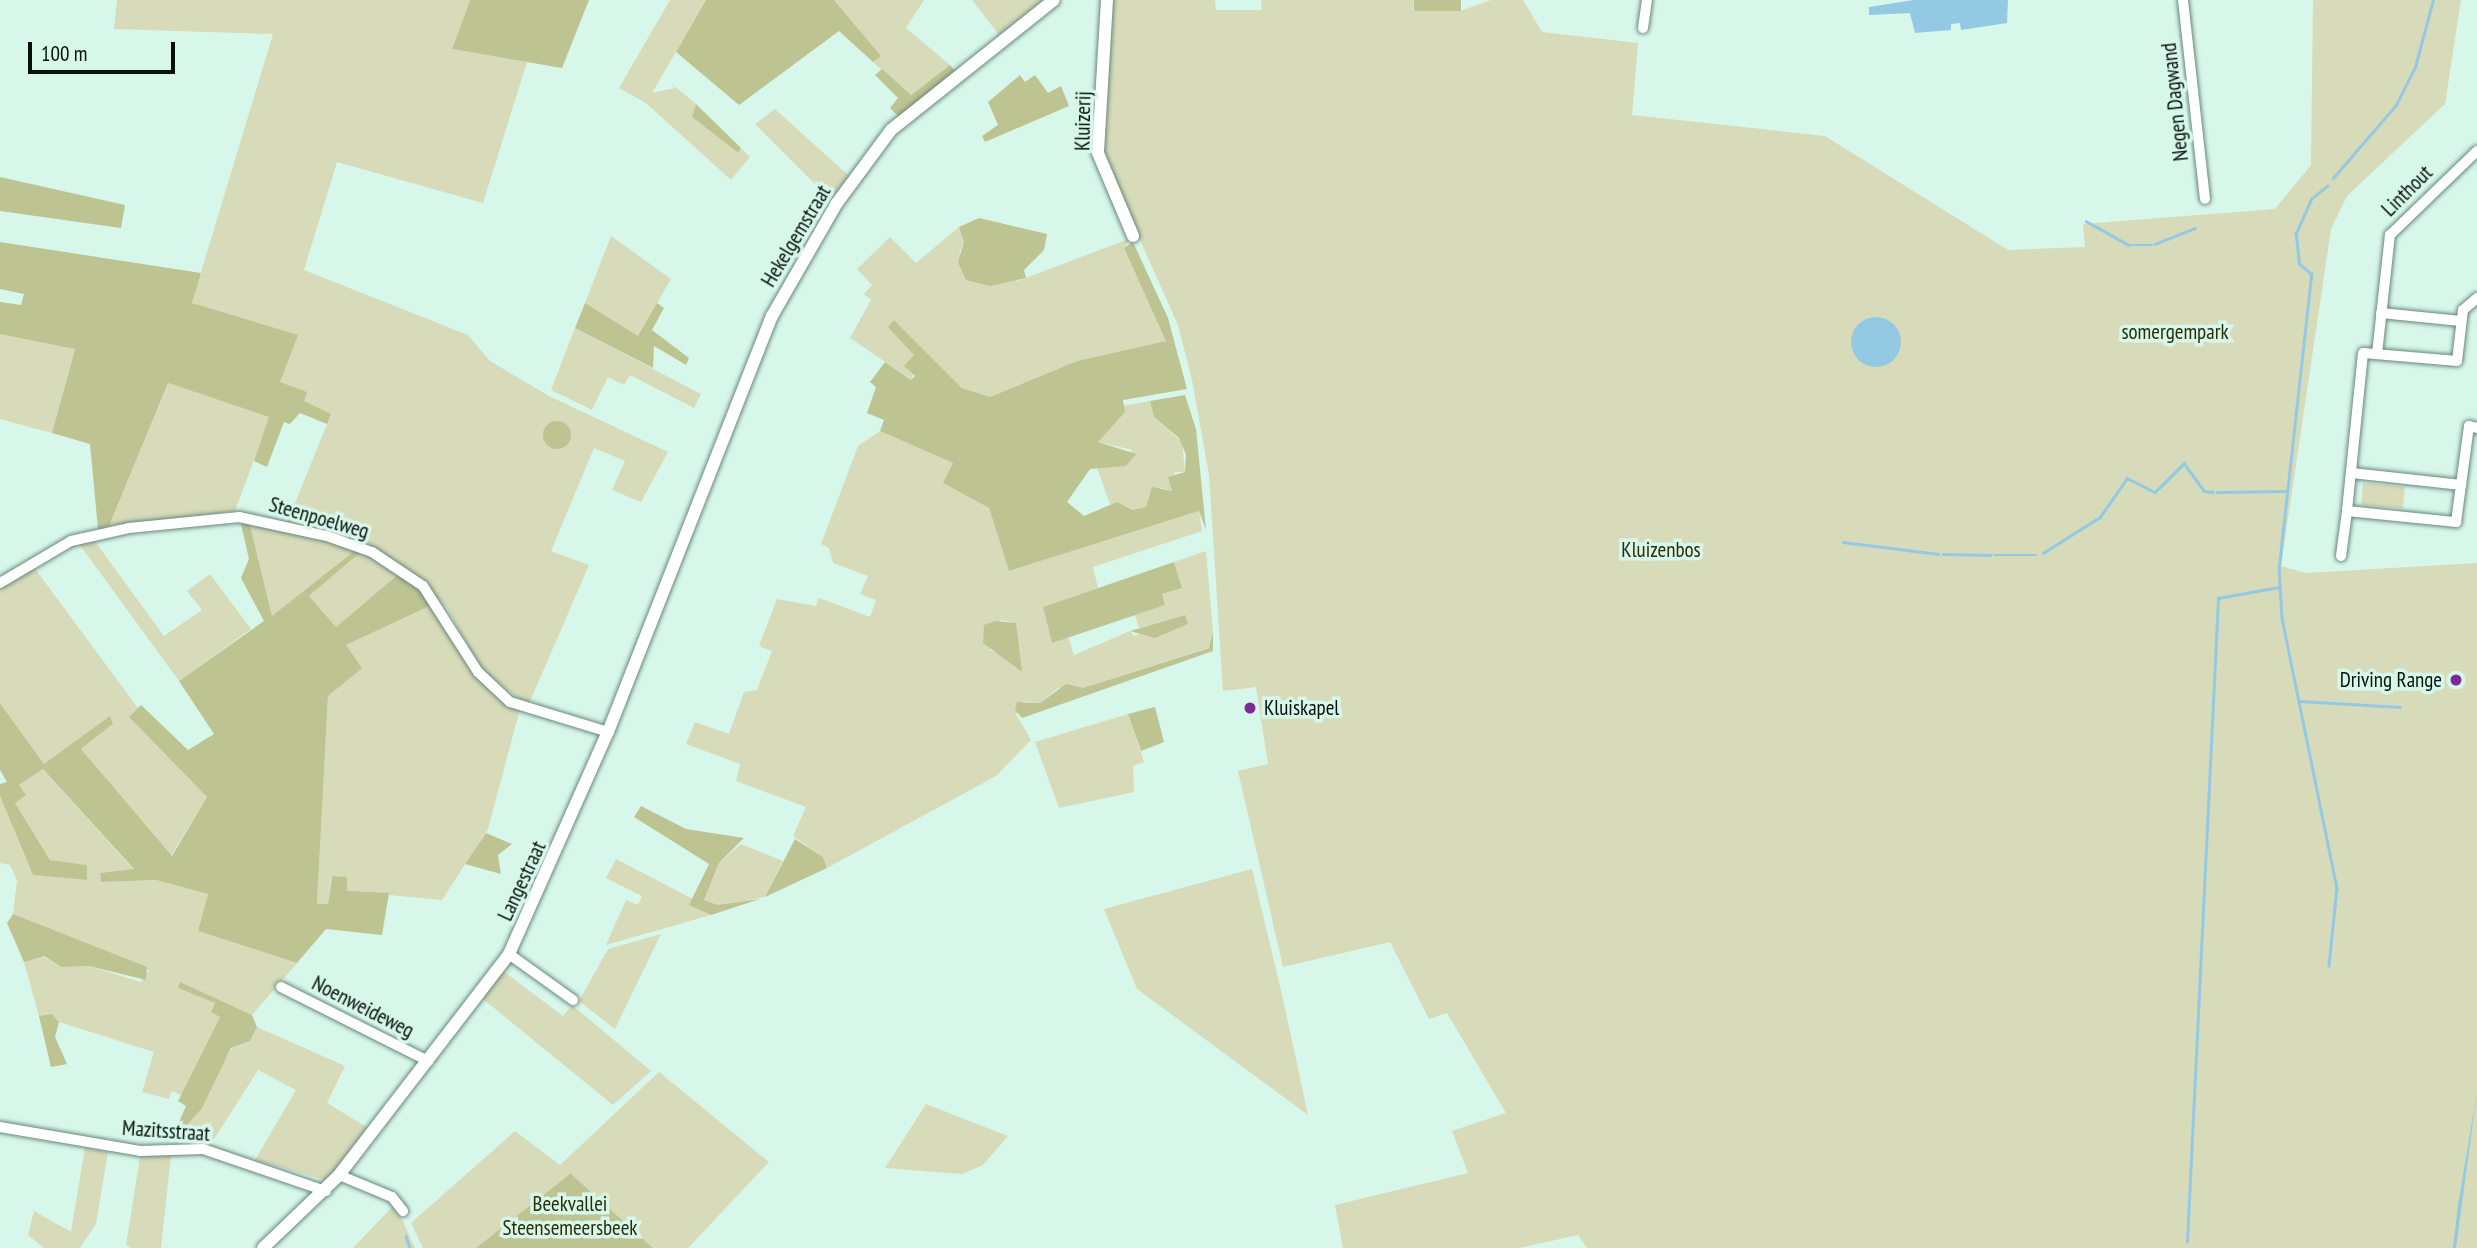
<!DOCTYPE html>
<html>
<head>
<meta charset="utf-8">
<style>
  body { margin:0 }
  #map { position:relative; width:2477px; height:1248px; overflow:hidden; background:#d7f7eb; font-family:"PT Sans Narrow",sans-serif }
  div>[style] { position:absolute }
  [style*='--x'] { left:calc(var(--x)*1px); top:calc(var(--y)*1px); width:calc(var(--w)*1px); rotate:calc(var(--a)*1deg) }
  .green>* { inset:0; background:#d7dbb9; transform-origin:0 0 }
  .forest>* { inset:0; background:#bec392; transform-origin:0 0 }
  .round { border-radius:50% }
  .water>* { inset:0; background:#93c9e2 }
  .stream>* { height:2.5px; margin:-1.25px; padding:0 1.25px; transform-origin:1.25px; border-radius:1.25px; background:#93c9e2 }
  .roads { filter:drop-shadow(0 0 2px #6a877c) drop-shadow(0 0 2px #6a877c) }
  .minor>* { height:10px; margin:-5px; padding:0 5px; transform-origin:5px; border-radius:5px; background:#fff }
  .tertiary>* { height:12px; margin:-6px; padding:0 6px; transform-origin:6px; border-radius:6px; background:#fff }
  .dots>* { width:19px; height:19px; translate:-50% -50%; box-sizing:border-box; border:4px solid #d7f7eb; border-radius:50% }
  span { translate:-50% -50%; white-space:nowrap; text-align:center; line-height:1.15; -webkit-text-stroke:7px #d7f7eb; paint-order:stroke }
  .street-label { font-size:21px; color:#06110d }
  .park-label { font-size:21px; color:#2b2d05 }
  .poi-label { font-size:21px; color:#06110d }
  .right { translate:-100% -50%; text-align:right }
  .left { translate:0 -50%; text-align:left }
  .scale { position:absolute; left:28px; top:42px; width:147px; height:32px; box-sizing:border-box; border:4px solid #06110d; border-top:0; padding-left:9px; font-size:21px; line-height:24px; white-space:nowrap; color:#06110d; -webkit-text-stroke:5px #d7f7eb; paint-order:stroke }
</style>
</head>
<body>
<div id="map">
  <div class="green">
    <div style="clip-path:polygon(117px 0,470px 0,452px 49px,527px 62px,483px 203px,337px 162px,304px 270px,468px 335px,490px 361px,549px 396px,668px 452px,641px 502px,612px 490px,625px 461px,594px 448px,551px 551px,589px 565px,528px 706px,482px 670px,447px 608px,421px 581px,394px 562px,287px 523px,331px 414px,303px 401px,306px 392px,280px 382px,192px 302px,273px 34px,114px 29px)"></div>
    <div style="clip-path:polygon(670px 0,706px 0,652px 93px,675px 88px,672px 84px,696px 104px,692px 117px,738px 153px,741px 148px,750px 157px,731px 180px,646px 103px,619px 88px)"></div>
    <div style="clip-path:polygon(834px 0,924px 0,906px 28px,950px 65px,911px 95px,873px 62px,880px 55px)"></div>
    <div style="clip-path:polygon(972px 0,1048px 0,1000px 36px)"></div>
    <div style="clip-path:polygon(1111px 0,1215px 0,1216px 10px,1262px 10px,1261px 0,1414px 0,1413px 11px,1460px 11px,1491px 0,1523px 0,1542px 32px,1638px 43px,1632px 115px,1825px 136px,2008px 250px,2085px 247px,2083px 224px,2275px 209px,2311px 165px,2313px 0,2461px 0,2445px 104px,2347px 196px,2331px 229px,2281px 566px,2306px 573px,2477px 563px,2477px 1248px,1587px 1248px,1578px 1235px,1519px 1248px,1343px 1248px,1335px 1205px,1468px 1173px,1452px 1131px,1506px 1113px,1447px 1013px,1429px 1019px,1390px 942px,1283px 967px,1238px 771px,1268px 764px,1256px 687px,1223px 691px,1209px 475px,1192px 380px,1178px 325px,1102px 155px)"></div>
    <div style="clip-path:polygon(775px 109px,849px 176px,832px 201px,755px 124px)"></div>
    <div style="clip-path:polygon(959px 227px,964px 242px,959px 254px,1018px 281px,1131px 238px,1124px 248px,1167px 341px,1077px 361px,990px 397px,962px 388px,894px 320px,889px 328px,915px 355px,912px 380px,850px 338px,871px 300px,864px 294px,872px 285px,857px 269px,890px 237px,916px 263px)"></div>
    <div style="clip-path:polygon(611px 236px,671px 279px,638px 337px,585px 303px)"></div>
    <div style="clip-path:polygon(575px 328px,701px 394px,694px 408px,630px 375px,624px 385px,608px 377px,592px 410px,551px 390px)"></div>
    <div style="clip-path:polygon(0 334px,75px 348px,52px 433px,0 419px)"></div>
    <div style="clip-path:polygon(168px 383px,270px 417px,235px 511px,109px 526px)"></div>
    <div style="clip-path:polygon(1150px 401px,1154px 417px,1182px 442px,1185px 472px,1175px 472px,1172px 491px,1161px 488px,1150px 493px,1146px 507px,1132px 510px,1110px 504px,1096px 465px,1133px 450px,1098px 442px,1123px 406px)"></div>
    <div style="clip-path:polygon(evenodd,880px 431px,953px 463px,944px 483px,989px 508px,1009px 571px,1199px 511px,1202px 531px,1093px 567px,1098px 588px,1043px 607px,1052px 643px,1068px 637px,1074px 655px,1130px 631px,1134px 636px,1185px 615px,1139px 628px,1135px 615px,1165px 605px,1162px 594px,1182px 588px,1174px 562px,1206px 551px,1213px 632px,1210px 647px,1083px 688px,1058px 688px,1040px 703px,1023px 701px,1016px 714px,1031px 740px,996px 776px,827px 868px,823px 857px,793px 836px,806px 807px,736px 781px,740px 764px,686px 744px,695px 722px,729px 734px,744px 692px,757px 690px,772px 651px,759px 646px,777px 599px,816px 606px,819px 598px,870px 617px,876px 600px,860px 594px,868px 576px,833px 563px,829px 548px,821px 544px,858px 446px,880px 431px,1001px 620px,1016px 623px,1014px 669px,1012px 659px,990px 650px,1001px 620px)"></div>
    <div style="left:2363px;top:483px;width:42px;height:22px;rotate:5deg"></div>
    <div style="clip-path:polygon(249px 521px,357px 549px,272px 617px)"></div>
    <div style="clip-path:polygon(91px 536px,164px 636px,202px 610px,187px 591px,210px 574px,251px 629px,179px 681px,77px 541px)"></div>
    <div style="clip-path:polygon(362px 551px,401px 572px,336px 627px,309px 596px)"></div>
    <div style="clip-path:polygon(33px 566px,138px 708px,130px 718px,207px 797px,171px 856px,81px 749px,113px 724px,44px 764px,0 703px,0 586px)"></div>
    <div style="clip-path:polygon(436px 603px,457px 646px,520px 709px,488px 829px,442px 900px,346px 891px,331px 876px,328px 905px,317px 904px,328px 696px,346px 645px)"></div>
    <div style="clip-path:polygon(1128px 714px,1144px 762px,1133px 766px,1134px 792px,1059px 808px,1035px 742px)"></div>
    <div style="clip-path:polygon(43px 769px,134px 870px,100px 873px,101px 882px,156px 880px,208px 894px,198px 931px,297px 963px,252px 1015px,180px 983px,178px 988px,216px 1003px,220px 1017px,181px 1095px,172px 1091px,169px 1099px,142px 1092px,154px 1052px,59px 1022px,52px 1014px,39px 1016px,24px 962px,40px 955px,61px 967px,89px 966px,141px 982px,149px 970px,13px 914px,17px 880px,10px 865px,0 863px,0 796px,33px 875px,86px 880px,86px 865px,50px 860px,15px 803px,19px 785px)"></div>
    <div style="clip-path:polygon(741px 844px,783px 861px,765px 897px,717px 906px,704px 900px,719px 863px)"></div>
    <div style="clip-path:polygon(616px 859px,693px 899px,690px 905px,711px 915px,606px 945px,626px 900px,638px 905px,642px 896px,606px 878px)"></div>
    <div style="clip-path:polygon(1252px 869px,1283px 999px,1308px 1115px,1137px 989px,1104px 909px)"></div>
    <div style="clip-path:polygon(661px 934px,615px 1029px,579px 1001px,608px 949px)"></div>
    <div style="clip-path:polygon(503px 971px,563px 1016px,572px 1005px,651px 1071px,613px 1105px,483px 999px)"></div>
    <div style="clip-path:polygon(257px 1027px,345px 1066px,327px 1103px,370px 1129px,329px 1181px,255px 1160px,296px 1090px,258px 1070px,211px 1144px,177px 1143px,232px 1048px,250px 1041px)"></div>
    <div style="clip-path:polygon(659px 1072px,769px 1162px,688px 1248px,653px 1248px,571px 1175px,476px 1248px,423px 1248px,411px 1223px,515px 1131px,560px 1165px)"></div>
    <div style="clip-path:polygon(926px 1104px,1008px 1136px,983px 1165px,962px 1174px,885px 1168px)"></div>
    <div style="clip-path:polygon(85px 1148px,108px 1152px,96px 1224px,80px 1248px,44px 1248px,28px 1235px,34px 1211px,71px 1232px)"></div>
    <div style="clip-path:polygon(171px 1155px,161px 1248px,131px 1248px,126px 1245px,140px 1157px)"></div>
    <div style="clip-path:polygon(395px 1204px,415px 1248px,353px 1248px)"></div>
  </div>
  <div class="forest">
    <div style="clip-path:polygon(470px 0,589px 0,562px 68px,452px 49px)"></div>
    <div style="clip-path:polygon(706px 0,834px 0,881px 56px,873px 62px,839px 31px,739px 105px,676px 52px)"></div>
    <div style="left:1414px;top:0;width:47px;height:11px"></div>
    <div style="clip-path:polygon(950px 65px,955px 71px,899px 117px,890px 108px,898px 98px,875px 75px,882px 69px,911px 95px)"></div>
    <div style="clip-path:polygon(1020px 75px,1025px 82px,1035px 75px,1048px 93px,1061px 86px,1069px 106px,985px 142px,982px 136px,998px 125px,988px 102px)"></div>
    <div style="clip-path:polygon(696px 104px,741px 148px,738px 153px,692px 117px)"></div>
    <div style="clip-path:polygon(0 177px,125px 205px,121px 228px,0 211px)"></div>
    <div style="clip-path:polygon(979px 218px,1047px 234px,1044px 250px,1024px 270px,1026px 278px,990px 286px,966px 280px,958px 262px,964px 242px,959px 227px)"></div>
    <div style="clip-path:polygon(0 242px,201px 273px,192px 303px,298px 335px,280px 382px,307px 392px,304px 401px,331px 414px,327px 424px,300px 413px,290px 424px,284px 422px,267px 467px,254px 461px,269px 417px,168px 383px,109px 526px,98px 529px,90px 444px,52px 433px,75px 349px,0 334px,0 302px,21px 305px,24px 294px,0 289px)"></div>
    <div style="clip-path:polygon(1133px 242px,1168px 318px,1187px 389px,1123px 400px,1125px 412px,1098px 442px,1136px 454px,1126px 466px,1090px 469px,1067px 502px,1084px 516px,1117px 502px,1132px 510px,1146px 507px,1152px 487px,1172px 491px,1168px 477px,1185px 472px,1186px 455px,1179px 438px,1154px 417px,1150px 401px,1185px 395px,1196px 429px,1206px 530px,1199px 511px,1009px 571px,989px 508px,943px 483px,953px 463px,880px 431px,884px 420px,867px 413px,876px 387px,870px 382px,885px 362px,911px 380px,915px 376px,904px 366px,914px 355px,888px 327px,894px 320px,962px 388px,990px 397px,1077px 361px,1166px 341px,1124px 248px)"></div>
    <div style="clip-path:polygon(585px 303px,638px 336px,657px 303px,664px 308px,652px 330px,689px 358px,686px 365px,654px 346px,653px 368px,575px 328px)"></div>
    <div class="round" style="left:543px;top:421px;width:28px;height:28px"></div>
    <div style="clip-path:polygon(240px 520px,249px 521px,272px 616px,357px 549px,362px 551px,309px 596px,336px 627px,401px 572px,436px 603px,346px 645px,362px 668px,328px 696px,317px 904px,328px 904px,332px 876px,347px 877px,347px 891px,389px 893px,382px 935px,326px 929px,297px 963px,198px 931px,208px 894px,156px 880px,101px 882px,100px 873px,134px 869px,43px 769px,19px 785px,26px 795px,15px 803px,50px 860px,87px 865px,87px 880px,33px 875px,0 796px,0 784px,7px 782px,0 770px,0 703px,44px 764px,110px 716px,113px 724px,81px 749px,172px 856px,207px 797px,129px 717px,141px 705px,188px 750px,214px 734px,179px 681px,264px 621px,241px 578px,249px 559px)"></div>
    <div style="clip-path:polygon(1174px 562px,1182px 588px,1162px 594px,1165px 605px,1052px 643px,1043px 607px)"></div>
    <div style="clip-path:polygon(1185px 615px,1188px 624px,1155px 638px,1130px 631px)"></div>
    <div style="clip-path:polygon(996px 621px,1016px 623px,1022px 672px,983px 643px,984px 625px)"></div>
    <div style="clip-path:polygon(1213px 632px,1213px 651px,1022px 718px,1015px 710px,1017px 702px,1040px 703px,1066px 684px,1083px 688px,1209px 648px)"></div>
    <div style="clip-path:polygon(1155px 707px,1164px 742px,1141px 751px,1128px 714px)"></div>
    <div style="clip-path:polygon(641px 806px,686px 829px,744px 838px,719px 863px,704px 900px,717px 905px,760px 899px,711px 915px,689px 905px,709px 864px,634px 817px)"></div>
    <div style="clip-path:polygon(486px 833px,512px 844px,498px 855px,501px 874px,465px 864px)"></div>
    <div style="clip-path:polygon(795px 839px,823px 857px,827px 868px,765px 897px)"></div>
    <div style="clip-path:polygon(13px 914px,147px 967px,146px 980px,89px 966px,61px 967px,44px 956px,24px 962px,7px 923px)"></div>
    <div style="clip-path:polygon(180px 982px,252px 1015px,257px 1027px,250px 1041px,231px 1048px,202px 1108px,182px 1131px,176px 1129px,186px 1106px,178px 1101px,220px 1017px,211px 1012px,215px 1003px,178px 988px)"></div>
    <div style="clip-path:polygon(52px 1014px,59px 1022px,55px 1037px,67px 1064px,51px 1067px,39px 1016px)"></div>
    <div style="clip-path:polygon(571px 1174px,653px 1248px,476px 1248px,570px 1174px)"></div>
  </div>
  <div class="water">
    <div style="clip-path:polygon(1914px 0,2008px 0,2007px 23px,1961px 30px,1960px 23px,1951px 24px,1951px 30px,1915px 33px,1910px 13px,1869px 15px,1869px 7px)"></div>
    <div class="round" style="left:1851px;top:317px;width:50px;height:50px"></div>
    <div style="clip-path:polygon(2477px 1092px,2456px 1248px,2453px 1248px,2458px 1205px)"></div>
  </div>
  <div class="stream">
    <div style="--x:2333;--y:178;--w:96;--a:-49.2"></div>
    <div style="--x:2396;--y:105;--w:42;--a:-63.4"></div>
    <div style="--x:2415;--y:67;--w:69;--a:-75"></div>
    <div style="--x:2086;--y:221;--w:49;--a:29.2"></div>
    <div style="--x:2155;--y:244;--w:43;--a:-21.8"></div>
    <div style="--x:2131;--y:245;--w:21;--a:0"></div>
    <div style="--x:2217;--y:492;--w:68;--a:-0.8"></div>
    <div style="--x:1843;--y:542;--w:96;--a:7.2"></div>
    <div style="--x:2043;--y:553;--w:67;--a:-32.3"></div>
    <div style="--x:2100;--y:517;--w:47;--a:-55.3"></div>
    <div style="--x:2127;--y:478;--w:31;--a:27"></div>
    <div style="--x:2155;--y:492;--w:41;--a:-45"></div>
    <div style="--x:2184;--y:463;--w:34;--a:54"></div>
    <div style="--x:2204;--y:491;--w:9;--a:6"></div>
    <div style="--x:1943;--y:554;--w:47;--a:1.2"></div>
    <div style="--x:1994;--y:555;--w:42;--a:0"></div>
    <div style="--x:2279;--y:566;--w:294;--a:-83.7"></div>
    <div style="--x:2311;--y:274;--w:16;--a:-140"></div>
    <div style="--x:2299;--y:264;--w:31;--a:-96"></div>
    <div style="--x:2296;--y:233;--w:37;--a:-66"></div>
    <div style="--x:2311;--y:199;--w:21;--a:-39"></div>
    <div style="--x:2279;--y:567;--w:51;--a:86.6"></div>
    <div style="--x:2282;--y:618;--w:276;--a:78.5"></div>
    <div style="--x:2337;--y:888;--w:78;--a:95.9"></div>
    <div style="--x:2300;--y:701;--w:100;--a:3.4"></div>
    <div style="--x:406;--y:1236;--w:13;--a:72"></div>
    <div style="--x:2187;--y:1242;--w:645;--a:-87.24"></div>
    <div style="--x:2218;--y:598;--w:62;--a:-10.2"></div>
  </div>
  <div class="roads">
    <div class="minor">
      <div style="--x:2183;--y:0;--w:200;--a:83.7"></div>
      <div style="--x:1643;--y:28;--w:28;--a:-82"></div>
      <div style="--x:2477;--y:298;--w:18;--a:139"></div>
      <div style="--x:2463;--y:310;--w:51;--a:96.7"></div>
      <div style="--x:2457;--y:361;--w:94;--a:-175.1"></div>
      <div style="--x:2363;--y:353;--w:159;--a:95.8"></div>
      <div style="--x:2347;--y:511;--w:110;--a:5.8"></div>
      <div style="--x:2456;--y:522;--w:97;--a:-82.3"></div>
      <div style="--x:2469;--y:426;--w:8;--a:14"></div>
      <div style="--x:2381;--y:313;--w:80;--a:5.7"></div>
      <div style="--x:2377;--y:354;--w:120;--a:-83.8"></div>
      <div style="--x:2390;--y:235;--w:121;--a:-44"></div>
      <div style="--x:2352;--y:473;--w:110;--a:6.3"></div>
      <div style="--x:2341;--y:556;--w:45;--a:-82.4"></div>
      <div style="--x:0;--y:583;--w:82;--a:-30.6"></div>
      <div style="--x:71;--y:541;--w:59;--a:-12.6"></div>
      <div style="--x:129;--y:528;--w:111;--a:-5.7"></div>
      <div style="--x:239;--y:517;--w:90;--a:12.2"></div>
      <div style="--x:327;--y:536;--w:48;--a:19.6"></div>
      <div style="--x:372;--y:552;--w:61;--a:33.7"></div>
      <div style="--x:423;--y:586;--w:102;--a:57.4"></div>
      <div style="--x:478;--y:672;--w:44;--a:43.2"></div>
      <div style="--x:510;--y:702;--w:102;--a:17"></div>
      <div style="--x:509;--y:954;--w:79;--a:35.7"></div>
      <div style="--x:281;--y:987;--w:165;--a:26.7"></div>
      <div style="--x:0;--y:1127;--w:142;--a:9.7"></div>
      <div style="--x:140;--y:1151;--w:63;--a:-1.8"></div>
      <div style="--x:203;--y:1149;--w:130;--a:18.9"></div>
      <div style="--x:339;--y:1175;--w:57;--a:22.5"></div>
      <div style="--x:392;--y:1197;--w:18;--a:52"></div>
    </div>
    <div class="tertiary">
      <div style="--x:1107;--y:0;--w:153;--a:93.4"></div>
      <div style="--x:1098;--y:153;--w:90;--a:67.1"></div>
      <div style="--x:263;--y:1248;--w:105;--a:-43.8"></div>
      <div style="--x:339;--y:1175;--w:279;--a:-52.4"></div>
      <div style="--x:509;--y:954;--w:243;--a:-66"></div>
      <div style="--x:608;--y:732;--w:447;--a:-68.5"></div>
      <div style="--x:772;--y:316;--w:130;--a:-60.1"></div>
      <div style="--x:837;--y:203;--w:91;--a:-53.5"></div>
      <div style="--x:891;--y:130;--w:208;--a:-38.6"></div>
    </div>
  </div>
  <div class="dots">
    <div style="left:2456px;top:680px;background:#7b2999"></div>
    <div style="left:1250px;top:708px;background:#7b2999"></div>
  </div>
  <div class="street-label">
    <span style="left:2175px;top:102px;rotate:-96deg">Negen Dagwand</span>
    <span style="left:1083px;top:121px;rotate:-89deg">Kluizerij</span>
    <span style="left:2407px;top:191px;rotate:-45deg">Linthout</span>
    <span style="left:796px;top:236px;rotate:-59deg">Hekelgemstraat</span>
    <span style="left:319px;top:518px;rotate:16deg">Steenpoelweg</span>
    <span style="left:522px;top:881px;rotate:-65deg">Langestraat</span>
    <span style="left:363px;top:1007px;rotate:27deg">Noenweideweg</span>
    <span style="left:166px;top:1131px;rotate:4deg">Mazitsstraat</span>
  </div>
  <div class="park-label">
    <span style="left:2175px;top:332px">somergempark</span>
    <span style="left:1661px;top:550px">Kluizenbos</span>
    <span style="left:570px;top:1216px">Beekvallei<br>Steensemeersbeek</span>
  </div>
  <div class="poi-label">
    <span class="right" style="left:2442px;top:680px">Driving Range</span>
    <span class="left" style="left:1264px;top:708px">Kluiskapel</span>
  </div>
  <div class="scale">100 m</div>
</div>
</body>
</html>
